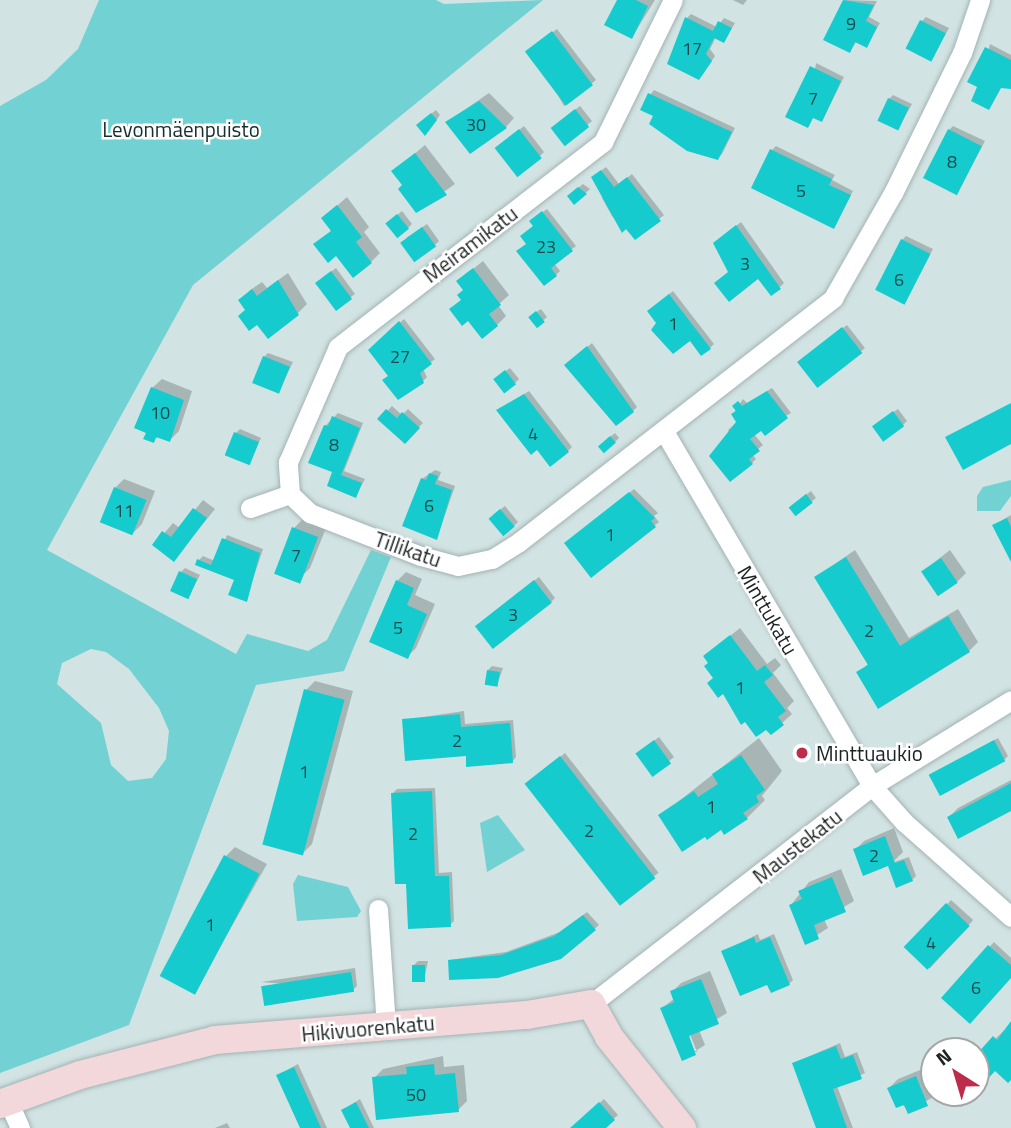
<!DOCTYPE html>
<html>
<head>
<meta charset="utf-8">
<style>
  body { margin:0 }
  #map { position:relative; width:1011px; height:1128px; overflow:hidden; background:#d2e3e3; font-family:"Titillium Web",sans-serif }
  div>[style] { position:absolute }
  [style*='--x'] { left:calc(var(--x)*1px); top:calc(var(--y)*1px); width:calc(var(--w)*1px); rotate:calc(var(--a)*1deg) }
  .green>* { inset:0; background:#72d1d2 }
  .shadow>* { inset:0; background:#0003; transform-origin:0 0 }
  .building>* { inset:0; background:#16cbce; transform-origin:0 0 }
  .roads { filter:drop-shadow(0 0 2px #a3b3b3) drop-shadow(0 0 2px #a3b3b3) }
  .street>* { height:19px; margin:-9.5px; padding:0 9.5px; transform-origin:9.5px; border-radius:9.5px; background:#fff }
  .secondary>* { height:28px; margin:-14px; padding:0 14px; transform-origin:14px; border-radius:14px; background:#f2d8da }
  .dots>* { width:19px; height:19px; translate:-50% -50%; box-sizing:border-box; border:4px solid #fff; border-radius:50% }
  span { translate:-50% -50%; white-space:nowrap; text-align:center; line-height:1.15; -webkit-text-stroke:5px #fff; paint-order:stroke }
  .number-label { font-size:18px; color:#1a4c4d }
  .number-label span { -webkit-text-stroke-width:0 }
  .park-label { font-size:21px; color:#152f2f }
  .street-label { font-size:21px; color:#1c2222 }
  .poi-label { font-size:21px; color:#1c2222 }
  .left { translate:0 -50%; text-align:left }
  .north { position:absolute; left:920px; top:1037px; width:70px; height:70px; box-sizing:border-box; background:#fff; border:2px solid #a4a7a7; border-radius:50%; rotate:323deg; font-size:19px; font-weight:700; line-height:28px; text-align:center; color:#1c2222 }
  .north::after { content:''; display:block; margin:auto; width:24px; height:32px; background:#bd2d4b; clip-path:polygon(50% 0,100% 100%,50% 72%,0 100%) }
</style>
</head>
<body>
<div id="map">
  <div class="green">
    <div style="clip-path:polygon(evenodd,99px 0,436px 0,444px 4px,543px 0,193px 285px,47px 550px,236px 654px,247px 634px,308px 651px,327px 640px,371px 550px,391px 557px,344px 671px,256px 685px,129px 1025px,0 1073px,0 106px,46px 80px,78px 49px,99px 0,91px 649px,106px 652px,129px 669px,159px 708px,169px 731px,166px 759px,152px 778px,128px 781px,111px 765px,101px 723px,57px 684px,62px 663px,91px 649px)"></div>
    <div style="clip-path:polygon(1011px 480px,1011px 496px,1000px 511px,977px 511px,977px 496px,983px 487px)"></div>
    <div style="clip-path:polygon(498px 815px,525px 850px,487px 872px,480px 823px)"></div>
    <div style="clip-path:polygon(298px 875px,348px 887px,361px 911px,357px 917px,297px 921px,293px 884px)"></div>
  </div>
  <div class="shadow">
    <div style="clip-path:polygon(619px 0,655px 0,632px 37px)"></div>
    <div style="clip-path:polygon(733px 0,747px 0,743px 5px)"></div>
    <div style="clip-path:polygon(845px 0,877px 1px,869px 17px,880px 23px,867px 46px,857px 41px,850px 51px,826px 39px)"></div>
    <div style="clip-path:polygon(691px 14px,717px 27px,724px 18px,735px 23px,724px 41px,716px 37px,710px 49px,715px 56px,703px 74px,687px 18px)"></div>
    <div style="clip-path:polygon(926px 17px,949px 28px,932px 59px,922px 21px)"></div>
    <div style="clip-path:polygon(557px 29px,596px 80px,564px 106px,531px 48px)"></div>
    <div style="clip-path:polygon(990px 44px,1011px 55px,1011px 88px,1002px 86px,989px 108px,980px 86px)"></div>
    <div style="clip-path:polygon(816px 63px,844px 77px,825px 115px,821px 120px,814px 116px,807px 126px)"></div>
    <div style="clip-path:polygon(654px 90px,735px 128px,722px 154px,718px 158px,704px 152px,697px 154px,651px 123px,655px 116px,650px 95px)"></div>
    <div style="clip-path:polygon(489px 93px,514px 118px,506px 127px,447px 122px)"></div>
    <div style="clip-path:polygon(893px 95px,912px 104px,898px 129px,889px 99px)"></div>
    <div style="clip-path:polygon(580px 106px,592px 121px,565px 144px,557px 124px)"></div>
    <div style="clip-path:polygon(436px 110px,440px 115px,429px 130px,422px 121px)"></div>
    <div style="clip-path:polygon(524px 126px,544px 152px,540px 156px,502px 144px)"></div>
    <div style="clip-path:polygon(953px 126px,985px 141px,957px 193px,949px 130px)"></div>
    <div style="clip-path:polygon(425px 145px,455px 184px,417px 211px,394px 171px)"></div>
    <div style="clip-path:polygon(776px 146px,835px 175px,832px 180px,853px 191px,834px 226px,772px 150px)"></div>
    <div style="clip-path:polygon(606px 167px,619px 184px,632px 174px,664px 215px,635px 238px,612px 216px,602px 198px,606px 194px,598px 173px)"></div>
    <div style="clip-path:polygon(583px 184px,590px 189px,574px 203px,573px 192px)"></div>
    <div style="clip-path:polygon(347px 197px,369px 227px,364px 232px,380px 253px,371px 262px,316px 244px,332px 230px,323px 218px)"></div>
    <div style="clip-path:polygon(547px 209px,576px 246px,554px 263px,560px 271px,556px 275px,528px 243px,535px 218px)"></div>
    <div style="clip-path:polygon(402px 211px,412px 224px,408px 228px,391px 220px)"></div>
    <div style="clip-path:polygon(741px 222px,784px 283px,780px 287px,758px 277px,730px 271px,719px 239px)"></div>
    <div style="clip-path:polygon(427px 224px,439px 241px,435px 245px,406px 238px)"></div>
    <div style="clip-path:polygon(906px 236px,933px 249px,905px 302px,902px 240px)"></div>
    <div style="clip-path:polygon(483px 261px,509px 295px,498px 305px,506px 316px,497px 325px,451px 310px,462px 299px,465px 289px,458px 281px)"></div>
    <div style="clip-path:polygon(336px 268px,355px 294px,336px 308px,321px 279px)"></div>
    <div style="clip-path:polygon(288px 273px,307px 304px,298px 313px,247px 309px,249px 291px,262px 282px,267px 288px)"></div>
    <div style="clip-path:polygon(673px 291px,714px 344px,710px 348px,658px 323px,653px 307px)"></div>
    <div style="clip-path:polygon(541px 309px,547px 317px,537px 326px,535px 313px)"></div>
    <div style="clip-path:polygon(404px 319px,435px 359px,423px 369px,427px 377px,423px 381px,390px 375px,370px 350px)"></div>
    <div style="clip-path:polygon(847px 325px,865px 348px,818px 386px,803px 358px)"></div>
    <div style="clip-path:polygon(592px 343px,637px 407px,633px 411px,570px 361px)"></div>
    <div style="clip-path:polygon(268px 353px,293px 362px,279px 391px,264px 357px)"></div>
    <div style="clip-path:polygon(510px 368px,519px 379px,515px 383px,500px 375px)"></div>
    <div style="clip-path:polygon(162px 379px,192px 391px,179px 431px,170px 440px,159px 436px,153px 441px,152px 388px)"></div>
    <div style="clip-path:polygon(772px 388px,791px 413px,754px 434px,763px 445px,752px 454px,756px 459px,752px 463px,728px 430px,738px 421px,733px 414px,743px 399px,747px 403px)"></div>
    <div style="clip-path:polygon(529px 391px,572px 447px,568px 451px,537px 448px,498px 410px)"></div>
    <div style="clip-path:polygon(392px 406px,402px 415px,408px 409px,423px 423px,405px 441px,380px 419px)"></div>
    <div style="clip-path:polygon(898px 409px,907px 421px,903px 425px,878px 423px)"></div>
    <div style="clip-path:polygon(338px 413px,363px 423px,344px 471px,365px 479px,356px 496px,334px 471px,325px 426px)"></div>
    <div style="clip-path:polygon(240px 429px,261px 438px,249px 463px,236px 433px)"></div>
    <div style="clip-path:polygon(615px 433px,619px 438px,615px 442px,604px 442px)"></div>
    <div style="clip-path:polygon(435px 470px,441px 472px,438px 480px,455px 486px,437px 538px,422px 479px)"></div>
    <div style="clip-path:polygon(124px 479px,155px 491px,142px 524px,133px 533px,115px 488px)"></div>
    <div style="clip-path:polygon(634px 489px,658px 513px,654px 516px,659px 522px,591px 575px,570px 539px)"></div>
    <div style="clip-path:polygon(811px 491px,816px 498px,796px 514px,795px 503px)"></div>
    <div style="clip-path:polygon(203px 500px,215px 509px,174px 560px,154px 545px,173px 523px,180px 528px)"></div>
    <div style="clip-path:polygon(505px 506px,518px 522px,514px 526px,494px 514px)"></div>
    <div style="clip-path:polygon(1011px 515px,1011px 556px,994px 525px)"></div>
    <div style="clip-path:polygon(303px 519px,326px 528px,310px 568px,301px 577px,292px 573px,288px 578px,276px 573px,294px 528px)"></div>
    <div style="clip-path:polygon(227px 535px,263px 549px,246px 600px,236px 579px,199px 560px,203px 556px,215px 561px)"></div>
    <div style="clip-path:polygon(855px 550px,909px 638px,958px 609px,978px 642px,969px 651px,858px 673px,869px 663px,816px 577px)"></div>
    <div style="clip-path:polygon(950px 550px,966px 573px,957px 582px,923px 571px)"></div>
    <div style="clip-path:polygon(185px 568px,200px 575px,188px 597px,181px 572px)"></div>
    <div style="clip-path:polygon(406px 572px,422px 579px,415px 595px,435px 604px,416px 648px,407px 657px,397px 581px)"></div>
    <div style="clip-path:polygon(539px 577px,555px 598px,551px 602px,481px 622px)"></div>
    <div style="clip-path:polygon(740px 628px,767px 664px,775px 658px,781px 665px,773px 673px,794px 701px,787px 708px,792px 714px,771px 733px,714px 677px,705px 656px)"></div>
    <div style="clip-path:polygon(492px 666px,503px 668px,497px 685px,488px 670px)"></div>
    <div style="clip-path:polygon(315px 681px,353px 691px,312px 844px,303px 853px,306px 690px)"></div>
    <div style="clip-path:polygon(464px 711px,465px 724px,513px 720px,516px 757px,512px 762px,467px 754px,403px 720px)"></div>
    <div style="clip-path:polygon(659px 737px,674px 757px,653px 774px,642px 750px)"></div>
    <div style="clip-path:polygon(759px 738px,782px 771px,762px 796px,765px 800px,747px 818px,722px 828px,660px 816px)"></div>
    <div style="clip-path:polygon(998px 738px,1008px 756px,1004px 760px,931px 777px)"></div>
    <div style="left:565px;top:753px;width:152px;height:44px;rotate:52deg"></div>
    <div style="clip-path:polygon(1011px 780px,1011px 809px,949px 817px,958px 808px)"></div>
    <div style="clip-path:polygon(435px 788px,439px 873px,452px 872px,454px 921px,450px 925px,408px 882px,393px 793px,397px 789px)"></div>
    <div style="clip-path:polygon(894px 828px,903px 852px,894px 861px,864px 874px,855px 850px,864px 841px)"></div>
    <div style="clip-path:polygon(235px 847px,267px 864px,194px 993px,226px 856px)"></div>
    <div style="clip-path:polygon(909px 857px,916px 876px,912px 880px,894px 862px)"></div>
    <div style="clip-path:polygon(841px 869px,854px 901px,824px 919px,828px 928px,806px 942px,791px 905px,809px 882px)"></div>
    <div style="left:951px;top:900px;width:30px;height:65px;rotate:42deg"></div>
    <div style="clip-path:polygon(587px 912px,599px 925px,561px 958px,449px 960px,506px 952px,560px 932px)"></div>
    <div style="clip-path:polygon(758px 934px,760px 940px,774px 934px,793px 980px,789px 984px,768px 983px,723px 952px)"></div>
    <div style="clip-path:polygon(994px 942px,1011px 958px,1011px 976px,943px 998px)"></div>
    <div style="clip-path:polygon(418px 961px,428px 961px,424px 981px,414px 965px)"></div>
    <div style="clip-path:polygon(355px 968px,357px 986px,353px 990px,261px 982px)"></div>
    <div style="clip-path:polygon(evenodd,710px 971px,727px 1013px,699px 1030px,705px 1045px,683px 1059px,662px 1008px,675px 998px,672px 992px,681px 983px,710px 971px,687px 1027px,697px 1052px,693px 1052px,687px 1027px)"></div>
    <div style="clip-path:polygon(1011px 1024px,1011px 1078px,995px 1069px,976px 1068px,976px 1057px)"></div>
    <div style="clip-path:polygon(840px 1043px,845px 1057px,857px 1052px,865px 1073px,837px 1086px,853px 1128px,818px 1128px,794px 1063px)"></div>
    <div style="clip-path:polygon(443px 1056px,444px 1067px,464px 1065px,467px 1101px,458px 1110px,374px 1078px,383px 1069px)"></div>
    <div style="clip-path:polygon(298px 1064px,327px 1128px,302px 1128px,278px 1075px)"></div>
    <div style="clip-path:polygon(925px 1068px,936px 1095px,909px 1112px,889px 1088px,898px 1079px)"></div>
    <div style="clip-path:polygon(360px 1099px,374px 1128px,352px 1128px,343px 1110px)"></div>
    <div style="clip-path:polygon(604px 1099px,618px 1115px,603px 1128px,572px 1128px)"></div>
    <div style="clip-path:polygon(227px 1123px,230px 1128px,215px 1128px)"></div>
  </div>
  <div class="building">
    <div style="clip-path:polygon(617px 0,636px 0,648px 6px,632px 39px,604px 25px)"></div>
    <div style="clip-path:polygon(843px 0,874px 5px,866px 21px,877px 27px,867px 48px,855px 42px,850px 53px,823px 40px)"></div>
    <div style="clip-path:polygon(685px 17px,713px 31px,718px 21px,732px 28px,724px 43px,714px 38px,706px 54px,712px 61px,699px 80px,667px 64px)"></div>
    <div style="left:920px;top:20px;width:29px;height:32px;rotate:27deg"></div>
    <div style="left:552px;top:31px;width:68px;height:34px;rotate:53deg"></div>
    <div style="clip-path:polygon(985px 47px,1011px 60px,1011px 89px,1001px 88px,989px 110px,971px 101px,977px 87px,967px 82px)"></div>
    <div style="clip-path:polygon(810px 66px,841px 81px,822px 122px,813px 118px,808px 128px,785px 117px)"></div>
    <div style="clip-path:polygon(648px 93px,732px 132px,718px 160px,687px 151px,649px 124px,653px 116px,640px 110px)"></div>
    <div style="left:888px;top:98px;width:23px;height:25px;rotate:25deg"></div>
    <div style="clip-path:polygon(479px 101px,507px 128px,470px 154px,445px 122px)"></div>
    <div style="left:575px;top:109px;width:23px;height:31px;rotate:52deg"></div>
    <div style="clip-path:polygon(431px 113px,437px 120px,425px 136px,416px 125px)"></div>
    <div style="left:519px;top:129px;width:37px;height:31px;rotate:52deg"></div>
    <div style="left:948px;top:129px;width:38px;height:55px;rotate:27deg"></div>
    <div style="clip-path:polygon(770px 149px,832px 179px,829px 185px,851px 195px,834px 229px,751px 188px)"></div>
    <div style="clip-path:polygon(415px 153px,447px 195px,416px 213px,398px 189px,402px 185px,391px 171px)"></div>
    <div style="clip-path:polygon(601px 170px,614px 187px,627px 177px,661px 221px,635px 240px,626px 229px,622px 233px,591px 177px)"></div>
    <div style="clip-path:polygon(578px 187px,587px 194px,574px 205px,567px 196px)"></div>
    <div style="clip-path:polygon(337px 205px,362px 237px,356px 242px,372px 263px,353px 278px,336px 256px,328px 263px,313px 244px,331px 231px,321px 218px)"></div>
    <div style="clip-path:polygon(542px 211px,573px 251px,551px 268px,557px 276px,544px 286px,516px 251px,526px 244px,520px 236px,533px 226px,529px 221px)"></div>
    <div style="left:397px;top:214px;width:19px;height:15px;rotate:51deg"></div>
    <div style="clip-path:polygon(736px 225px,781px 289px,771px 296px,758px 279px,729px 302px,714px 283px,728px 272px,713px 243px)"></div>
    <div style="left:422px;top:227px;width:24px;height:27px;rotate:54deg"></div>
    <div style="left:901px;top:239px;width:33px;height:57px;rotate:27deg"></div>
    <div style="clip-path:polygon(473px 268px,501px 305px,489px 314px,498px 326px,482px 339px,468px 321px,462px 326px,449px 309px,461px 300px,457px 295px,463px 290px,456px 281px)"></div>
    <div style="left:331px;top:271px;width:35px;height:20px;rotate:53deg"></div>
    <div style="clip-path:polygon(278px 280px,299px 315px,268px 339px,257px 325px,249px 331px,238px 316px,245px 310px,238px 300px,252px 289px,257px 296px)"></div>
    <div style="clip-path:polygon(669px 294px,711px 349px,701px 356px,690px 341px,673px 354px,651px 330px,656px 323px,647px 311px)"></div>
    <div style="left:536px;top:311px;width:14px;height:10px;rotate:51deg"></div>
    <div style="clip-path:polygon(399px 321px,432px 364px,420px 373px,424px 383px,398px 400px,382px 380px,388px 376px,368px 350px)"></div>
    <div style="left:842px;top:327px;width:33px;height:57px;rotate:52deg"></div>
    <div style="clip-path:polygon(587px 346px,634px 412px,616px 426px,564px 365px)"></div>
    <div style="left:263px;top:356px;width:29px;height:29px;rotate:22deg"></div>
    <div style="left:505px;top:370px;width:18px;height:15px;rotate:52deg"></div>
    <div style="clip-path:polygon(151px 387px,184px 400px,170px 442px,156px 437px,154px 443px,143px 439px,146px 433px,134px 428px)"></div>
    <div style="clip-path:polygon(767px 391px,788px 418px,765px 436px,761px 431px,750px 439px,760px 451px,749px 459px,753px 464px,730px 482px,709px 456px,736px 422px,731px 414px,736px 411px,732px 406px,738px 401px,742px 406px)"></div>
    <div style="clip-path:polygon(524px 394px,569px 452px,550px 467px,537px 450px,531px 455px,496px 410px)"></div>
    <div style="clip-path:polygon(1011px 403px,1011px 444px,963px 470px,945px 437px)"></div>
    <div style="clip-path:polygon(386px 409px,397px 418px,402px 412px,420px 428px,405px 444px,377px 419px)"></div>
    <div style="left:893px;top:411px;width:19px;height:26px;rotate:54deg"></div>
    <div style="clip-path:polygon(332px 416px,360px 428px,341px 475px,362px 483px,356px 498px,327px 486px,332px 472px,308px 463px,324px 425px,328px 426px)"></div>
    <div style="left:234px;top:432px;width:27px;height:25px;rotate:22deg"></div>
    <div style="left:610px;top:436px;width:9px;height:16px;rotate:49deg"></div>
    <div style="clip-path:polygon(429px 473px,438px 476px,435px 484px,452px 490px,437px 540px,402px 526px,421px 478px,426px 480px)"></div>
    <div style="left:114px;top:487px;width:35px;height:38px;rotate:22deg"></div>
    <div style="clip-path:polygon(629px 492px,655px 518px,651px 521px,656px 527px,591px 578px,564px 543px)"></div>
    <div style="left:806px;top:494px;width:11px;height:22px;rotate:52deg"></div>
    <div style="clip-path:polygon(193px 508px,207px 518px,174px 562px,152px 545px,162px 531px,171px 537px)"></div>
    <div style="left:500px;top:509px;width:23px;height:15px;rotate:50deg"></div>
    <div style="clip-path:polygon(1007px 518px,1011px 527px,1011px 562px,992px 525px)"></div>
    <div style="left:292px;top:527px;width:28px;height:50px;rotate:21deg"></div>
    <div style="clip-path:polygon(222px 538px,260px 553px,247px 602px,228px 595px,234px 580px,195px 565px,197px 559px,211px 565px)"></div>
    <div style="clip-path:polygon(846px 557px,900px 646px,948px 616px,970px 652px,878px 709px,856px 672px,868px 665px,814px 577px)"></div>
    <div style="left:941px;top:558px;width:30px;height:24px;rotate:56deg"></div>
    <div style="left:179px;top:571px;width:20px;height:22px;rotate:24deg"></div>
    <div style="clip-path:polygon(396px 580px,414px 588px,407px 605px,427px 614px,408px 659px,369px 642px)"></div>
    <div style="left:534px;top:580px;width:29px;height:75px;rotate:52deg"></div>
    <div style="clip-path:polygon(730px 635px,757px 671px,765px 665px,773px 675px,764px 682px,786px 711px,778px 717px,784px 725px,771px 735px,766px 730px,756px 737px,745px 722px,741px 725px,723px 694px,718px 698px,707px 683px,713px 678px,704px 666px,708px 663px,703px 656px)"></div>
    <div style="left:487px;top:670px;width:13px;height:15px;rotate:9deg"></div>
    <div style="left:304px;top:689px;width:42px;height:161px;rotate:15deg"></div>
    <div style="clip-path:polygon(460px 714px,461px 727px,510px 723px,513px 763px,466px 767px,466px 756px,405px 761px,402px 719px)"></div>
    <div style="left:654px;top:740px;width:29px;height:23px;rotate:54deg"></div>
    <div style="left:994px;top:740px;width:24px;height:74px;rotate:62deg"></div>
    <div style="clip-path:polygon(741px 755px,765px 790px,756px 796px,759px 802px,743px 813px,748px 819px,724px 835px,721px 830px,707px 840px,705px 837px,682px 852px,658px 815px,694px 791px,698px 797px,718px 784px,712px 774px)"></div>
    <div style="left:560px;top:756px;width:155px;height:45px;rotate:52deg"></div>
    <div style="clip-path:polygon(1011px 783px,1011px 811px,958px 839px,947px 817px)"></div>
    <div style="clip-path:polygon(432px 791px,435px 876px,449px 876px,451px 927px,408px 929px,406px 884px,395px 884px,391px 793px)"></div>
    <div style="clip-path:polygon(885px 836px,895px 863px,904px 860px,913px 881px,896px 888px,888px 866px,863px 876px,853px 849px)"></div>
    <div style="left:224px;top:855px;width:40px;height:137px;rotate:28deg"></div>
    <div style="clip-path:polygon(832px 877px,846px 912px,814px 925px,819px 939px,805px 945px,789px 905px,802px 899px,798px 891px)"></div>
    <div style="left:946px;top:903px;width:33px;height:61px;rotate:44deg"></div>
    <div style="clip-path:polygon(583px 915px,596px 930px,561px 959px,498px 978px,449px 980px,448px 960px,501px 955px,554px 936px)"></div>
    <div style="clip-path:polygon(754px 937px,756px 943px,770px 937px,790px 985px,771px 993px,767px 985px,740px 996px,721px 951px)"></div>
    <div style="clip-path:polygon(988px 945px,1011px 965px,1011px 978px,970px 1024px,941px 998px)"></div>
    <div style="left:412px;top:965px;width:13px;height:17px"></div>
    <div style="left:351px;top:972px;width:20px;height:91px;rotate:81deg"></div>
    <div style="clip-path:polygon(701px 979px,719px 1024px,689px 1036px,696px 1055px,682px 1061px,660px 1008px,674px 1002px,670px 991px)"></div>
    <div style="clip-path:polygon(1011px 1021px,1011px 1080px,1008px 1083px,995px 1071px,987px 1080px,976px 1070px,976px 1055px,993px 1036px,997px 1040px)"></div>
    <div style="clip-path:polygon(836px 1046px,841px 1059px,853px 1055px,862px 1079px,833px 1089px,847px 1128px,816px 1128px,792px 1063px)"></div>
    <div style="clip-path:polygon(434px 1064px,435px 1075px,455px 1073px,459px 1112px,376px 1120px,372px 1077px,407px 1074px,406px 1067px)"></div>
    <div style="clip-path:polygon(294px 1067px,321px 1128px,300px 1128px,276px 1075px)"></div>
    <div style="clip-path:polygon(916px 1076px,928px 1106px,908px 1114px,904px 1105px,896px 1108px,887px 1088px)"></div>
    <div style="clip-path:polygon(960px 1093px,951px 1104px,941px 1094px,942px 1093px)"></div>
    <div style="clip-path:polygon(356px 1102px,369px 1128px,350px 1128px,341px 1110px)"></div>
    <div style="clip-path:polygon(599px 1102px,615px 1120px,606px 1128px,570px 1128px)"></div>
  </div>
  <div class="roads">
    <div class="street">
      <div style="--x:665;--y:433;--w:409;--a:59.6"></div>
      <div style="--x:872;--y:786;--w:48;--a:48.4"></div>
      <div style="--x:904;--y:822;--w:143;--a:41.6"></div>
      <div style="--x:290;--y:494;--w:32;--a:-94"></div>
      <div style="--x:288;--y:462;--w:125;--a:-66.5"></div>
      <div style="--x:338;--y:347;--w:335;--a:-37.7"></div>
      <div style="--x:603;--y:142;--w:158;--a:-63.8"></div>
      <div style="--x:250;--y:508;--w:42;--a:-19.3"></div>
      <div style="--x:290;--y:494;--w:28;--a:44"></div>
      <div style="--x:310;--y:513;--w:119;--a:21.2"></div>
      <div style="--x:421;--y:556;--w:38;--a:15"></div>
      <div style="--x:458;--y:566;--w:35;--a:-12"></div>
      <div style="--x:492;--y:559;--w:32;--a:-32"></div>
      <div style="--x:519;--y:542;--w:398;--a:-37.8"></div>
      <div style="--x:833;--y:298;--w:121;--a:-60.3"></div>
      <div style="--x:893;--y:193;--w:156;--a:-63.8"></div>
      <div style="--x:962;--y:53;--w:56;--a:-71.2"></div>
      <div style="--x:378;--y:909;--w:117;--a:86.1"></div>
      <div style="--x:591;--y:1004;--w:356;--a:-37.8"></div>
      <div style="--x:872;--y:786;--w:163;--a:-31.7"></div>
      <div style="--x:8;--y:1101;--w:30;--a:66"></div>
    </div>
    <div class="secondary">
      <div style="--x:0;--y:1104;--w:85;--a:-19.9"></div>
      <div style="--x:80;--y:1075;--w:139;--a:-14.5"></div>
      <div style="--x:215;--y:1040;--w:313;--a:-4.6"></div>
      <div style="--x:527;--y:1015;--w:65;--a:-9.8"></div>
      <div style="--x:591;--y:1004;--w:38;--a:61"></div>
      <div style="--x:609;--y:1037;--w:117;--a:51.3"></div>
    </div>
  </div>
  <div class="dots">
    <div style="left:802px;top:753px;background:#bd2d4b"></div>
  </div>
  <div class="number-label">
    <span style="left:851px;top:24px">9</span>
    <span style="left:692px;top:49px">17</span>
    <span style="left:813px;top:99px">7</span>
    <span style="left:476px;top:125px">30</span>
    <span style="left:952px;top:162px">8</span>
    <span style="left:801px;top:191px">5</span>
    <span style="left:546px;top:247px">23</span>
    <span style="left:745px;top:264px">3</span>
    <span style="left:899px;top:280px">6</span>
    <span style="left:673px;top:324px">1</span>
    <span style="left:400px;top:357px">27</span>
    <span style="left:160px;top:413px">10</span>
    <span style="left:533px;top:434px">4</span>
    <span style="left:334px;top:445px">8</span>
    <span style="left:429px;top:506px">6</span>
    <span style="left:124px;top:511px">11</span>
    <span style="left:610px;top:535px">1</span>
    <span style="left:296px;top:556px">7</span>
    <span style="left:513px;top:615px">3</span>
    <span style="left:398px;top:628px">5</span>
    <span style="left:869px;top:631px">2</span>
    <span style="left:740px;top:688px">1</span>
    <span style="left:457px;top:741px">2</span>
    <span style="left:304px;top:772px">1</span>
    <span style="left:711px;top:807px">1</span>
    <span style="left:589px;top:831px">2</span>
    <span style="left:413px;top:834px">2</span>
    <span style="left:874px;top:856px">2</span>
    <span style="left:210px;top:925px">1</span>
    <span style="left:931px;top:943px">4</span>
    <span style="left:976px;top:988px">6</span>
    <span style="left:416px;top:1095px">50</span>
  </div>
  <div class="park-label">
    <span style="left:181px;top:129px">Levonmäenpuisto</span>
  </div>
  <div class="street-label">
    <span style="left:470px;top:244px;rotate:-37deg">Meiramikatu</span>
    <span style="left:408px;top:549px;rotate:19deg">Tillikatu</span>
    <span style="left:768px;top:610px;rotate:60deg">Minttukatu</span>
    <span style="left:797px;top:846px;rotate:-38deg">Maustekatu</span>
    <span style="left:368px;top:1028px;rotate:-5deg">Hikivuorenkatu</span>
  </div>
  <div class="poi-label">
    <span class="left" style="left:816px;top:753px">Minttuaukio</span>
  </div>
  <div class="north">N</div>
</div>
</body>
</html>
